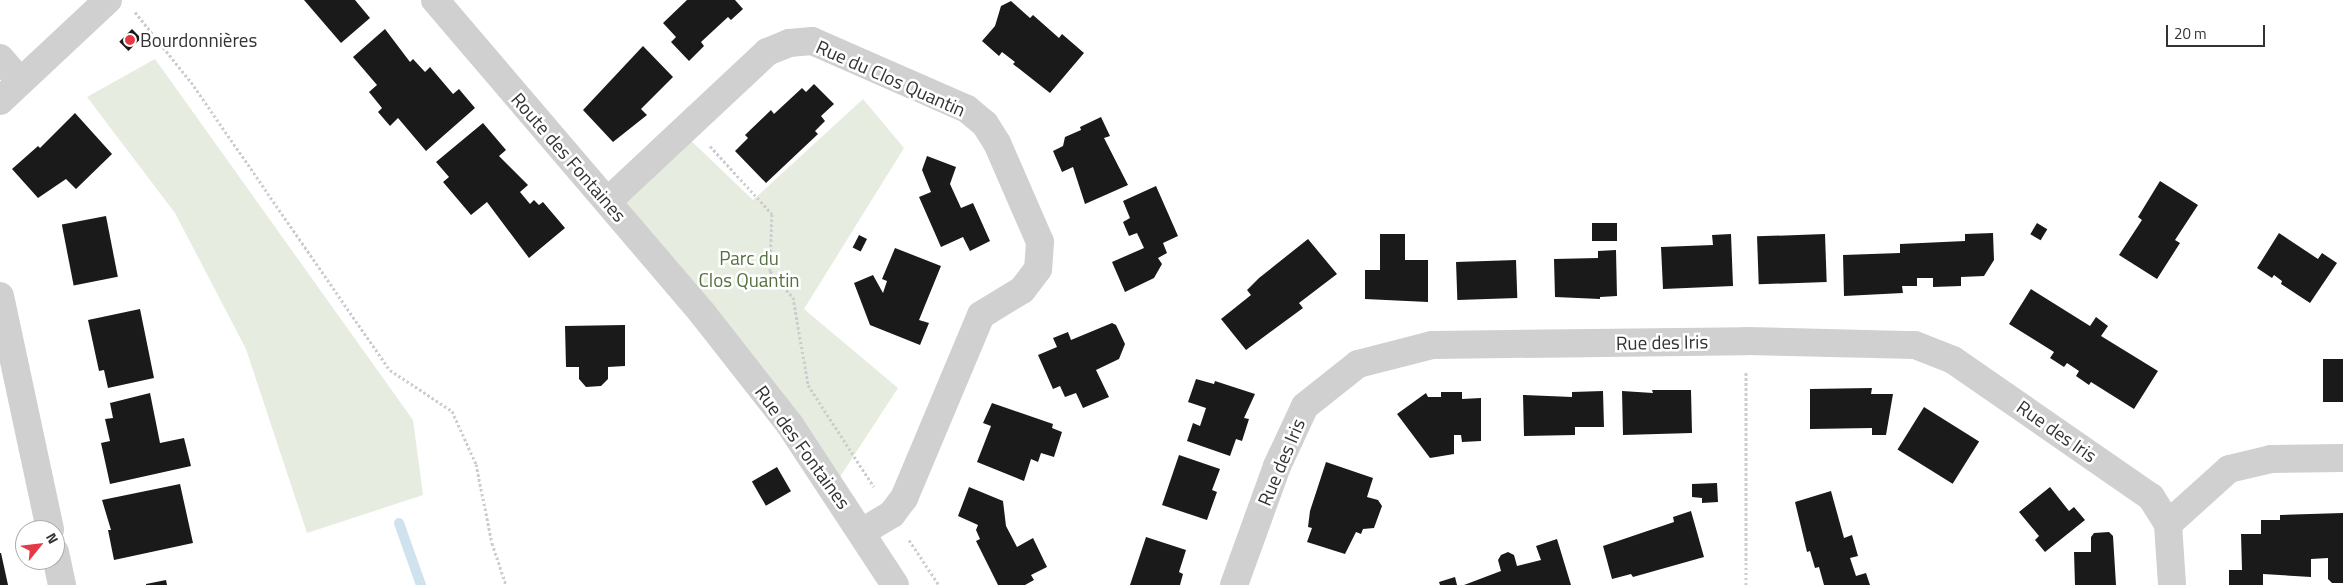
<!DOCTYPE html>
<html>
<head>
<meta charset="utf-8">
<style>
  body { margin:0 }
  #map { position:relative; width:2343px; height:585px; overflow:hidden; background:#fff; font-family:"Titillium Web",sans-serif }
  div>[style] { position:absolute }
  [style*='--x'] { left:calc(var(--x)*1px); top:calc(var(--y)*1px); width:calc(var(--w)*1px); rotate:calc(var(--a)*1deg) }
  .green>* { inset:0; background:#e6ecdf }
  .stream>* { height:10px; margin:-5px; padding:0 5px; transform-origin:5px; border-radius:5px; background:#cfe2ee }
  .building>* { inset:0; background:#1a1a1a; transform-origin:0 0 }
  .path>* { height:3px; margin-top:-1.5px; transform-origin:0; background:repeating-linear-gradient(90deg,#cdcdcd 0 2.5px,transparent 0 5px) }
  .minor>* { height:28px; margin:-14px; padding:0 14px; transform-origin:14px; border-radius:14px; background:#d0d0d0 }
  .dots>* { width:14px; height:14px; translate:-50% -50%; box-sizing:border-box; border:2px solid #fff; border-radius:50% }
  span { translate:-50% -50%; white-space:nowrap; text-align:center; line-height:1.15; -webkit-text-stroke:5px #fff; paint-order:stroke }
  .poi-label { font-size:19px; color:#333 }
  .left { translate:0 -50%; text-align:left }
  .street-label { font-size:19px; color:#333 }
  .park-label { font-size:19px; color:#56703f }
  .north { position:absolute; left:15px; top:520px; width:50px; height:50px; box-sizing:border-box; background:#fff; border:1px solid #adadad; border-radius:50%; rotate:61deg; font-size:14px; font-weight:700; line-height:20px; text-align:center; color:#333 }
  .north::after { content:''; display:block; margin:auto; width:18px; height:22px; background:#e63946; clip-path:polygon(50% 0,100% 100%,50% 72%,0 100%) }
  .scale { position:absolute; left:2166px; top:25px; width:99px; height:22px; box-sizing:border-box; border:2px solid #333; border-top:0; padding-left:6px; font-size:15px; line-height:18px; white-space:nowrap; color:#333; -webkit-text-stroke:4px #fff; paint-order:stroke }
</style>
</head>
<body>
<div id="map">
  <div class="green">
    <div style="clip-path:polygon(155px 59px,413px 420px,423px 495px,307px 533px,246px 349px,175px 213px,87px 97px)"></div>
    <div style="clip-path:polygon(863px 99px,904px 148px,804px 309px,898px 388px,834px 486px,608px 201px,682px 132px,753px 200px)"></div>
  </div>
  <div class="stream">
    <div style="--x:399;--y:523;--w:66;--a:70.5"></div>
  </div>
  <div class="building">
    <div style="clip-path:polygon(304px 0,355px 0,370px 18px,341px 43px)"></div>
    <div style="clip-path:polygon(687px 0,735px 0,743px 9px,731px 20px,728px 17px,701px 42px,704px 46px,689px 61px,671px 42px,676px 37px,663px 23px)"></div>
    <div style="clip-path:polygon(1011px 1px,1030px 18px,1033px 15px,1059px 38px,1062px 34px,1084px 53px,1050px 93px,1013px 64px,1015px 62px,1002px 52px,999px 56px,982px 41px,995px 26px,1001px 6px)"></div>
    <div style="left:132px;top:29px;width:13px;height:18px;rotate:45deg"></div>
    <div style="clip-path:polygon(385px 29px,410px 62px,413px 59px,425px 72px,430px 67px,453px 94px,459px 89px,475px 108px,426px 151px,398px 118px,390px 126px,378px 112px,382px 108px,369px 92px,377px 85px,353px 57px)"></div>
    <div style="clip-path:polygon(643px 46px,673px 77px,641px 109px,647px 115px,613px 142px,583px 110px)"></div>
    <div style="clip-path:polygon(814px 84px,834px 104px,821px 116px,825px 121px,815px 131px,818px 134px,766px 183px,735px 151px,748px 138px,745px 135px,771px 110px,774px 114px,802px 88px,806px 92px)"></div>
    <div style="clip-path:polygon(75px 113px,112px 154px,76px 189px,66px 179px,38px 198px,12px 169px,38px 146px,40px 148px)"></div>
    <div style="clip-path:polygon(1101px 117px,1110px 136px,1104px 138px,1128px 185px,1085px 204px,1073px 167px,1062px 172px,1053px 151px,1063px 146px,1065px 137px,1081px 130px,1080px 127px)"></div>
    <div style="clip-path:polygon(483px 123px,506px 150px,499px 156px,528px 185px,520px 192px,530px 204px,534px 200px,539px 205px,543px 202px,565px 228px,529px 258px,487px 202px,471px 215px,443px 182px,449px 177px,436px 162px)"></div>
    <div style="clip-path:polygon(927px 156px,956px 167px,950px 184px,961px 208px,973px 203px,990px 241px,970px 251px,963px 237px,941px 247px,919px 197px,931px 192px,922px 170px)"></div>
    <div style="clip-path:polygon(2160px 181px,2198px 205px,2175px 240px,2180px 243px,2157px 279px,2119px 255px,2142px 220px,2138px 217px)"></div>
    <div style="clip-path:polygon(1156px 186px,1178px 236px,1163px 243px,1167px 253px,1158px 258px,1162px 264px,1154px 278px,1125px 292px,1112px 262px,1144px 248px,1137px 233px,1129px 236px,1123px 222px,1130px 218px,1123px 201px)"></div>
    <div style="left:106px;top:216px;width:62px;height:45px;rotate:79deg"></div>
    <div style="left:1592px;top:223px;width:25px;height:18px"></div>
    <div style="left:2037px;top:223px;width:12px;height:13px;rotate:31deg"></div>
    <div style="clip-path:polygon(1993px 233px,1994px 260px,1984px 276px,1961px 277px,1961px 286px,1933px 287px,1933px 278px,1917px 278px,1917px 286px,1902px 286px,1903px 293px,1844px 296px,1843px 255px,1900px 253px,1900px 244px,1965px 241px,1965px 234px)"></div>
    <div style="clip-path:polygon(2279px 233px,2318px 259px,2322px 253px,2337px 263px,2310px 303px,2281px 284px,2282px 281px,2274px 275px,2272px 278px,2257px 268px)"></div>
    <div style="clip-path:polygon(1380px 234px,1405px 234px,1405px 260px,1428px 260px,1428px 302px,1365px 299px,1365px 270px,1380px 270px)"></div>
    <div style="clip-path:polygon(1731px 234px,1733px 286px,1663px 289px,1661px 247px,1713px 245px,1712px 235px)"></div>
    <div style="left:1825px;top:234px;width:48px;height:68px;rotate:88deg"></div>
    <div style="left:859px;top:235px;width:9px;height:14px;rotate:27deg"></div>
    <div style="clip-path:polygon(1308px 239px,1337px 274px,1299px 303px,1303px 308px,1246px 350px,1221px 319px,1251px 295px,1247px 290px,1259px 278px)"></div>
    <div style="clip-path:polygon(895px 248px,941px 266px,919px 320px,929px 323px,920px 345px,870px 325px,854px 283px,873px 275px,883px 293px,887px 281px,882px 279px)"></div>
    <div style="clip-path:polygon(1616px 250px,1617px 296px,1600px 297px,1600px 299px,1555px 297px,1554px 259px,1598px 258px,1598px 251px)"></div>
    <div style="left:1516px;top:260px;width:38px;height:60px;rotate:88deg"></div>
    <div style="clip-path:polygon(2031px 289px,2090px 326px,2096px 317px,2108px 326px,2101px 336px,2158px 371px,2134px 409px,2091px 382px,2089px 385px,2076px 376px,2079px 371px,2067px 363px,2064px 367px,2050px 358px,2054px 352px,2009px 324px)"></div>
    <div style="clip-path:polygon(140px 309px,154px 378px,108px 388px,104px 370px,99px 371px,88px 320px)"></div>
    <div style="clip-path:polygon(1112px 323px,1116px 325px,1125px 344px,1119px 359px,1096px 370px,1109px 397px,1083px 408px,1076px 393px,1065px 397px,1060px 386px,1053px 389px,1038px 355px,1057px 347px,1053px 338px,1068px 332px,1071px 340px)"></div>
    <div style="clip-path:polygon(625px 325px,625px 366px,608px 367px,608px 379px,601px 386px,586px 387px,579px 379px,579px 367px,566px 367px,565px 326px)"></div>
    <div style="left:2343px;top:359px;width:43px;height:20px;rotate:90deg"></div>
    <div style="clip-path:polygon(1196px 379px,1214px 384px,1215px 381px,1255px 394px,1244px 418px,1249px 419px,1242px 441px,1236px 439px,1230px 456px,1187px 441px,1193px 423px,1200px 426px,1206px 408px,1188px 402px)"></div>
    <div style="clip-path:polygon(1872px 388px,1871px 394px,1893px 394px,1886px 435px,1872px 435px,1872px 428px,1810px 429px,1810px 389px)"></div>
    <div style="clip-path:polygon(1652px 390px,1691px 390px,1692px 433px,1623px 435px,1622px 391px,1653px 393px)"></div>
    <div style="clip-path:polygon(1603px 391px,1604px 427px,1575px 427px,1575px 435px,1524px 436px,1523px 395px,1572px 397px,1572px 392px)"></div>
    <div style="clip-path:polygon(1441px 392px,1462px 392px,1462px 399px,1481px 398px,1481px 441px,1462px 442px,1461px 435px,1454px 435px,1454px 454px,1430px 458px,1397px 414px,1426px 393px,1428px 397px,1441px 397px)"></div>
    <div style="clip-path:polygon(150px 393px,160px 443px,184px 438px,191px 466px,110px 484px,101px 443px,110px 441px,105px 419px,113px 418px,110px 403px)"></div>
    <div style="clip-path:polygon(992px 403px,1053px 424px,1052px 428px,1062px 432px,1054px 457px,1041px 453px,1038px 462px,1031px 459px,1024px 481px,977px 462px,991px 426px,983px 423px)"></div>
    <div style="left:1924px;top:407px;width:65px;height:50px;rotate:32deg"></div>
    <div style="clip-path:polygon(1179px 455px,1220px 469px,1212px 490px,1217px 492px,1207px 520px,1162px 505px)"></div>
    <div style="clip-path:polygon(1326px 462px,1373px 478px,1367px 497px,1378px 500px,1382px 506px,1374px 528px,1363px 529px,1361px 534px,1356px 532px,1345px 554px,1307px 542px,1312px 528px,1308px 527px,1310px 511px)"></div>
    <div style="left:777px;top:467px;width:28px;height:29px;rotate:60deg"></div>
    <div style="clip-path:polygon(1717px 483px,1718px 502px,1702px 503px,1702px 498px,1692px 497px,1692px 484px)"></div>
    <div style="clip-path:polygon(180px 484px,193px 543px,114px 560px,108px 530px,111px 530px,102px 500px)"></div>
    <div style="clip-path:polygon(969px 487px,1003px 501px,1006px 526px,1017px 547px,1033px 538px,1047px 567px,1031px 575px,1034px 580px,1025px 585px,998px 585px,976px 541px,980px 539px,976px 530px,978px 525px,958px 516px)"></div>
    <div style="clip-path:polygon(2050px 487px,2069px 511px,2074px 507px,2085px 520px,2045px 552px,2035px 540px,2039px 536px,2019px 512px)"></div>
    <div style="clip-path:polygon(1831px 491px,1844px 538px,1852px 535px,1858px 556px,1850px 558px,1856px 576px,1866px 573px,1870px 585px,1824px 585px,1819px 567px,1815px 568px,1810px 551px,1807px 552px,1795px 502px)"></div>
    <div style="clip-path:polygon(1691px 511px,1704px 557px,1633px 577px,1631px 574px,1612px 579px,1603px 546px,1674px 522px,1673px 517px)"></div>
    <div style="clip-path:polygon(2343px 513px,2343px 583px,2332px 583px,2328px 579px,2328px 558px,2311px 559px,2311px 577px,2263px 574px,2263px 585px,2229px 585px,2229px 570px,2242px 570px,2241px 534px,2261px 534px,2261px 520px,2280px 520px,2280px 515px)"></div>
    <div style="clip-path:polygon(2109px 532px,2113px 536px,2116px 585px,2075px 585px,2074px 552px,2091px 552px,2091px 537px,2094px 533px)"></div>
    <div style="clip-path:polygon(1146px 537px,1186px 550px,1179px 572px,1183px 574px,1180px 585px,1130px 585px)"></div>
    <div style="clip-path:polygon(1557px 539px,1571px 585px,1464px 585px,1501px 571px,1498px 560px,1501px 555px,1508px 552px,1514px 555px,1517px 566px,1541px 560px,1536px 546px)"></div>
    <div style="clip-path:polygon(0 553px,1px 553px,8px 585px,0 585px)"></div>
    <div style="clip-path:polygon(1455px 577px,1457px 585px,1440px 585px,1439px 582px)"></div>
    <div style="clip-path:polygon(166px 580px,167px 585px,146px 585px,146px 584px)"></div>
  </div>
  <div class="path">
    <div style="--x:135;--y:12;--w:90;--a:51.3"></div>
    <div style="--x:191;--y:82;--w:350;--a:55.4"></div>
    <div style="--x:390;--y:370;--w:74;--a:33.5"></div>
    <div style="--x:452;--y:411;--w:58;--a:65.6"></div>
    <div style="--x:476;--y:464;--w:81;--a:78.6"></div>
    <div style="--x:492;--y:543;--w:44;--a:71.6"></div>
    <div style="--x:710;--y:146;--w:92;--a:47.6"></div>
    <div style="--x:772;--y:214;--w:57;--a:92"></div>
    <div style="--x:770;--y:271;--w:35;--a:49"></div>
    <div style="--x:793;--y:297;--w:89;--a:80.3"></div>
    <div style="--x:808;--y:385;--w:121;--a:57.1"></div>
    <div style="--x:909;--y:540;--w:54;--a:56.3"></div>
    <div style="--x:1746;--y:585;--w:214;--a:-90"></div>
  </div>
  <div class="minor">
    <div style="--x:435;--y:0;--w:413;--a:49.5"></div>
    <div style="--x:703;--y:314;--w:141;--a:51.9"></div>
    <div style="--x:790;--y:425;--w:191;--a:56.7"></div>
    <div style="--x:0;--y:58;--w:30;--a:49"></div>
    <div style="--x:0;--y:101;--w:148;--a:-43.1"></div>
    <div style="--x:608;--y:201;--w:218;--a:-43.1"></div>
    <div style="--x:767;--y:52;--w:24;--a:-22"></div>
    <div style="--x:789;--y:43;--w:23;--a:-5"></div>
    <div style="--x:812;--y:41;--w:169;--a:23.7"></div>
    <div style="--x:967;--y:109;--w:23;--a:40"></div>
    <div style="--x:985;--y:124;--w:22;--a:58"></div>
    <div style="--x:997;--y:143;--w:108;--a:66.5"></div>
    <div style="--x:1040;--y:242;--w:27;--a:94"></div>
    <div style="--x:1038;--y:269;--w:26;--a:127"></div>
    <div style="--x:1022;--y:290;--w:48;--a:148.6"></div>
    <div style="--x:981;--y:315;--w:199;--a:112.8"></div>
    <div style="--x:904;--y:498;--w:20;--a:127"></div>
    <div style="--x:892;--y:514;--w:35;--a:149"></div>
    <div style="--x:0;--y:296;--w:239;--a:77.9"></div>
    <div style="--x:2168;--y:524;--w:82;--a:-42"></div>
    <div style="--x:2229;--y:469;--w:43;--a:-13.4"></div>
    <div style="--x:2271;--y:459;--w:72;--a:-0.8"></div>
    <div style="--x:55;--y:552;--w:34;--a:78"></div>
    <div style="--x:1234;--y:585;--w:127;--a:-70.1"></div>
    <div style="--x:1277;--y:466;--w:66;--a:-65"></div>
    <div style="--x:1305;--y:406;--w:68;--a:-38.4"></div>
    <div style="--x:1358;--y:364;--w:76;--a:-14.4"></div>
    <div style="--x:1432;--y:345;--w:314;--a:-0.7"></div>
    <div style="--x:1746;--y:341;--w:169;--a:1.4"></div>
    <div style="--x:1915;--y:345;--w:41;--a:21.5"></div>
    <div style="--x:1953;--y:360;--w:241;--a:34.7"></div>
    <div style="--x:2151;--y:497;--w:32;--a:58"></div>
    <div style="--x:2168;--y:524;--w:61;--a:86.2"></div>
  </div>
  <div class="dots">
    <div style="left:130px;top:40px;background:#e63946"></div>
  </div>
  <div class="poi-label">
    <span class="left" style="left:140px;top:40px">Bourdonnières</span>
  </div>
  <div class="street-label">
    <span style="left:891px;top:78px;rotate:24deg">Rue du Clos Quantin</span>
    <span style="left:569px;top:157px;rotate:49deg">Route des Fontaines</span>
    <span style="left:1662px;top:342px;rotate:-1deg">Rue des Iris</span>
    <span style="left:2057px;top:431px;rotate:35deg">Rue des Iris</span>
    <span style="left:803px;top:447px;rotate:54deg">Rue des Fontaines</span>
    <span style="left:1281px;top:462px;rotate:-67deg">Rue des Iris</span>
  </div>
  <div class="park-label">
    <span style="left:749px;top:269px">Parc du<br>Clos Quantin</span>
  </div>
  <div class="north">N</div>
  <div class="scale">20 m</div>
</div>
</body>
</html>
